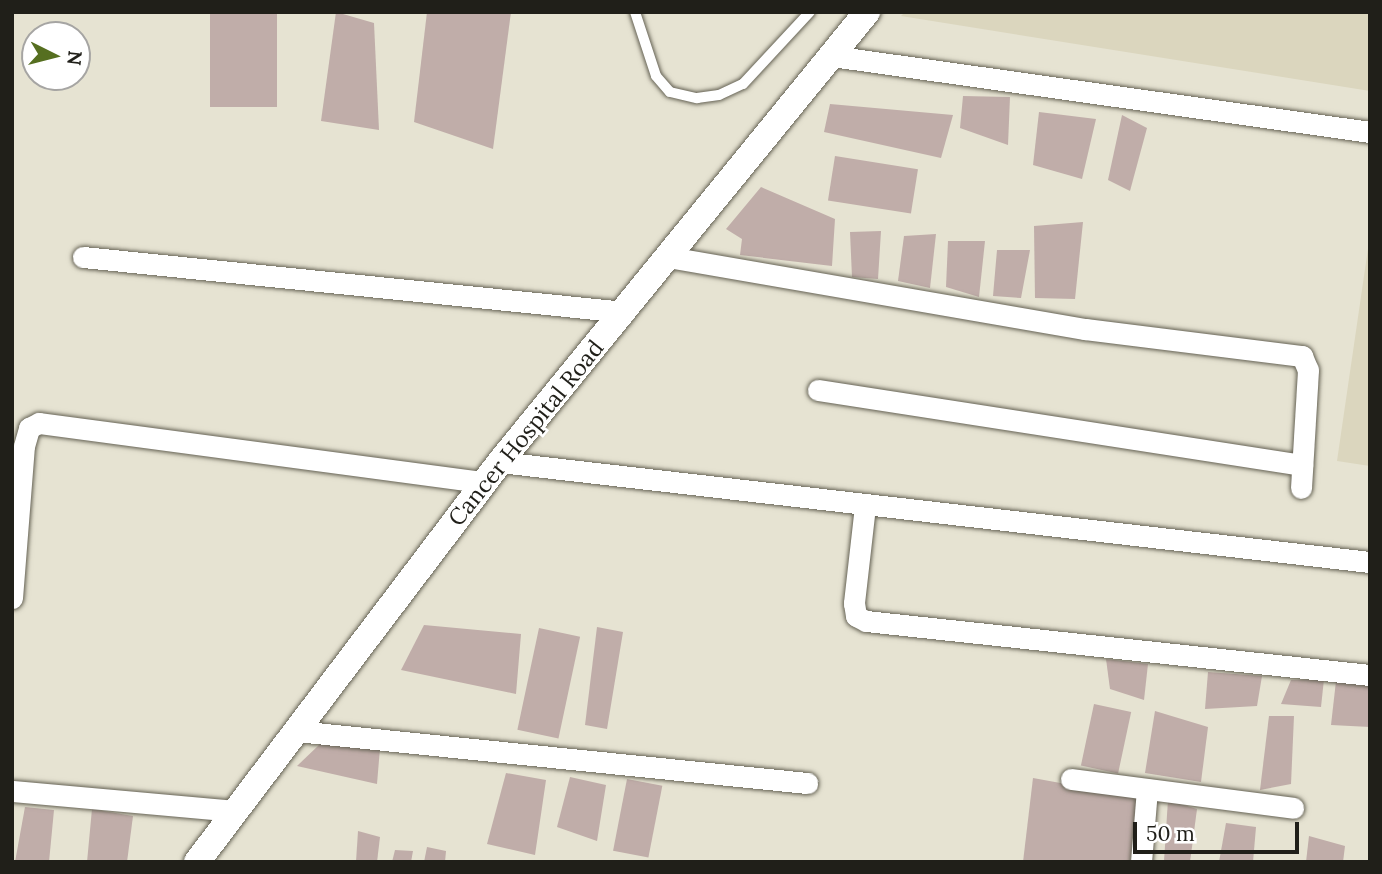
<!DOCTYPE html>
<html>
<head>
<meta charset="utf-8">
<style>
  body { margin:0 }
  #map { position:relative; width:1382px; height:874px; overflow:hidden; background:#e6e3d2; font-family:Lora,serif }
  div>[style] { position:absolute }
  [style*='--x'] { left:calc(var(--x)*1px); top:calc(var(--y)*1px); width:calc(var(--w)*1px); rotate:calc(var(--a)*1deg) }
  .built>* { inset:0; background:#dbd6be }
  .building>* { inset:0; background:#c0ada9; transform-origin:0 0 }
  .roads { filter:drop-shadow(0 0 2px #656254) drop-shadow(0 0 2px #656254) }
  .service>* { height:10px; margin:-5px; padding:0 5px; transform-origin:5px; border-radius:5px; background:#fff }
  .minor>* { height:21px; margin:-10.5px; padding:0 10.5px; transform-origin:10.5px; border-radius:10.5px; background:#fff }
  .tertiary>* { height:26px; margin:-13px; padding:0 13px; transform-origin:13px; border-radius:13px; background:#fff }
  span { translate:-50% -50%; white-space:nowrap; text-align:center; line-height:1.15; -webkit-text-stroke:5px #fff; paint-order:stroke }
  .street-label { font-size:23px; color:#201f19 }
  .frame { position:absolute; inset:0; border:14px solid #201f19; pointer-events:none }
  .north { position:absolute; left:21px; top:21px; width:70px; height:70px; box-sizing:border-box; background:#fff; border:2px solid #a6a5a3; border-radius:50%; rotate:96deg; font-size:19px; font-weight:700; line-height:28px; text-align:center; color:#201f19 }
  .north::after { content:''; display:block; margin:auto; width:24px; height:32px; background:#566f20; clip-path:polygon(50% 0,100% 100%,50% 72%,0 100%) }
  .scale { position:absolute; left:1133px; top:822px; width:166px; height:32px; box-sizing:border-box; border:4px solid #201f19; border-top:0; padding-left:9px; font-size:21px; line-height:24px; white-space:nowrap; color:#201f19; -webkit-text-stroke:5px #fff; paint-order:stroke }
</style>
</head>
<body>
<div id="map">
  <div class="built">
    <div style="clip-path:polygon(905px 12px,1370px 12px,1370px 91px,901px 16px)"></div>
    <div style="clip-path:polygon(1370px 235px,1370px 466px,1337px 461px)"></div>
  </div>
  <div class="building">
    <div style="left:210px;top:12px;width:67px;height:95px"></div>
    <div style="clip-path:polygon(336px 12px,374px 23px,379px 130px,321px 121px)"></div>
    <div style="clip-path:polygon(427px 12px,511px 12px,493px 149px,414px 122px)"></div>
    <div style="clip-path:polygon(963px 96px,1010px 97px,1008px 145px,960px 128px)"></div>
    <div style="clip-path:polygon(830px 104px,953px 115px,941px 158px,824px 132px)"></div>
    <div style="clip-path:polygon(1039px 112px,1096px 119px,1082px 179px,1033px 165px)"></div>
    <div style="clip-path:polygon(1122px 115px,1147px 128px,1130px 191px,1108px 180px)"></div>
    <div style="left:835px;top:156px;width:84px;height:45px;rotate:9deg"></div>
    <div style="clip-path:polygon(761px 187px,835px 219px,832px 266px,740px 255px,742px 239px,726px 229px)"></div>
    <div style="clip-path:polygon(1083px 222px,1075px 299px,1035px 298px,1034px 226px)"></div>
    <div style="clip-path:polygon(881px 231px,878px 279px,852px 277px,850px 232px)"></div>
    <div style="clip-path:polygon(936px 234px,930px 288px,898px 281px,904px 236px)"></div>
    <div style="clip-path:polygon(948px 241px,985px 241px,979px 297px,946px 287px)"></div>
    <div style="clip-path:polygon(997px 250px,1030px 250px,1021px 298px,993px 296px)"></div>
    <div style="clip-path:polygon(424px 625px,521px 634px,516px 694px,401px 670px)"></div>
    <div style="clip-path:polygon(597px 627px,623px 632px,607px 729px,585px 725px)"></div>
    <div style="left:539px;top:628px;width:42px;height:104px;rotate:12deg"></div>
    <div style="clip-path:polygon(1106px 659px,1148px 664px,1144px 700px,1110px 689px)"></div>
    <div style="clip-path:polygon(1208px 672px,1262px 676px,1257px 706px,1205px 709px)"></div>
    <div style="clip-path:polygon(1324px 679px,1321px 707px,1281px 704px,1291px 680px)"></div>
    <div style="clip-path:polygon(1336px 681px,1370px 686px,1370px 727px,1331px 725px)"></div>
    <div style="left:1094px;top:704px;width:38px;height:63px;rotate:12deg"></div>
    <div style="clip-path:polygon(1155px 711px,1208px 727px,1201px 782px,1145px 773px)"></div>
    <div style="clip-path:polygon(1269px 716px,1294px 716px,1291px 784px,1260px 790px)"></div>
    <div style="clip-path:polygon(320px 744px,380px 748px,377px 784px,297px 766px)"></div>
    <div style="clip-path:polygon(506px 773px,546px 780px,535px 855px,487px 844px)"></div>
    <div style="clip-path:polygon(570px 777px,606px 785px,597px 841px,557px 827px)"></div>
    <div style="clip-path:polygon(1033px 778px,1137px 797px,1130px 862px,1023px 862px)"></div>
    <div style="left:627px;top:779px;width:36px;height:73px;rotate:11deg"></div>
    <div style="clip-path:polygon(1168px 800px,1197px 809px,1190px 862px,1164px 861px)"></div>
    <div style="clip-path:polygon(25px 807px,54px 810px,49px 862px,15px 862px)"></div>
    <div style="clip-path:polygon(92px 809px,133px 816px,127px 862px,87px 862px)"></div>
    <div style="clip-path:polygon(1226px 823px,1256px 827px,1253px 862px,1219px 862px)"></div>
    <div style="clip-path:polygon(358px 831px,380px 837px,377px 862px,356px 862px)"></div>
    <div style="clip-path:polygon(1309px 836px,1345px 846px,1343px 862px,1306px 862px)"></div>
    <div style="clip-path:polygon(427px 847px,446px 851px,445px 862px,424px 862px)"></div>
    <div style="clip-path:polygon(395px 850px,413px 851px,411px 862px,392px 862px)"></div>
  </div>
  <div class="roads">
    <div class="service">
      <div style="--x:635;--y:12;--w:67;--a:71.8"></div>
      <div style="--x:656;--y:76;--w:21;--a:49"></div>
      <div style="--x:670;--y:92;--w:28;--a:13"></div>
      <div style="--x:697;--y:98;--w:22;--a:-8"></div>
      <div style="--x:719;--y:95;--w:26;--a:-25"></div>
      <div style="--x:743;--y:84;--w:98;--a:-47.1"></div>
    </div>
    <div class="minor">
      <div style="--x:832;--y:56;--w:543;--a:8.04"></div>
      <div style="--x:83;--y:257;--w:544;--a:5.8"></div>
      <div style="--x:668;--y:257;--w:423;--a:9.8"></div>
      <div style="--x:1085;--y:329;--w:219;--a:7.1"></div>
      <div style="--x:1302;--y:356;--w:15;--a:67"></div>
      <div style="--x:1308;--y:370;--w:118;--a:93.4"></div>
      <div style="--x:818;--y:390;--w:490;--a:8.8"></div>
      <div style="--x:500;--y:462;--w:876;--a:6.56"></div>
      <div style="--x:865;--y:506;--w:98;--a:96.5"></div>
      <div style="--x:854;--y:603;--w:13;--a:81"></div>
      <div style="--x:856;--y:616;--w:11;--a:27"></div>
      <div style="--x:866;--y:621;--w:507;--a:6.12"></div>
      <div style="--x:12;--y:598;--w:152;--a:-85.5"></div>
      <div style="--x:24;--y:446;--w:19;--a:-74"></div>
      <div style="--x:29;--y:428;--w:11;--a:-27"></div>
      <div style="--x:39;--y:423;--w:449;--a:7.6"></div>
      <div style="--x:296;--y:731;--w:514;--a:5.81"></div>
      <div style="--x:1071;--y:779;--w:224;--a:7.4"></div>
      <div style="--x:12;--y:791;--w:225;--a:5.1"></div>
      <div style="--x:1141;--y:862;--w:73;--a:-85.3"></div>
    </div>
    <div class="tertiary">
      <div style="--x:197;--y:862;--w:502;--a:-52.86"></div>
      <div style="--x:500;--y:462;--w:581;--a:-50.8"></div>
    </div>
  </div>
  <div class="street-label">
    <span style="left:526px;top:433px;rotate:-51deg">Cancer Hospital Road</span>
  </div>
  <div class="frame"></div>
  <div class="north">N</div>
  <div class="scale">50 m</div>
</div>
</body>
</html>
